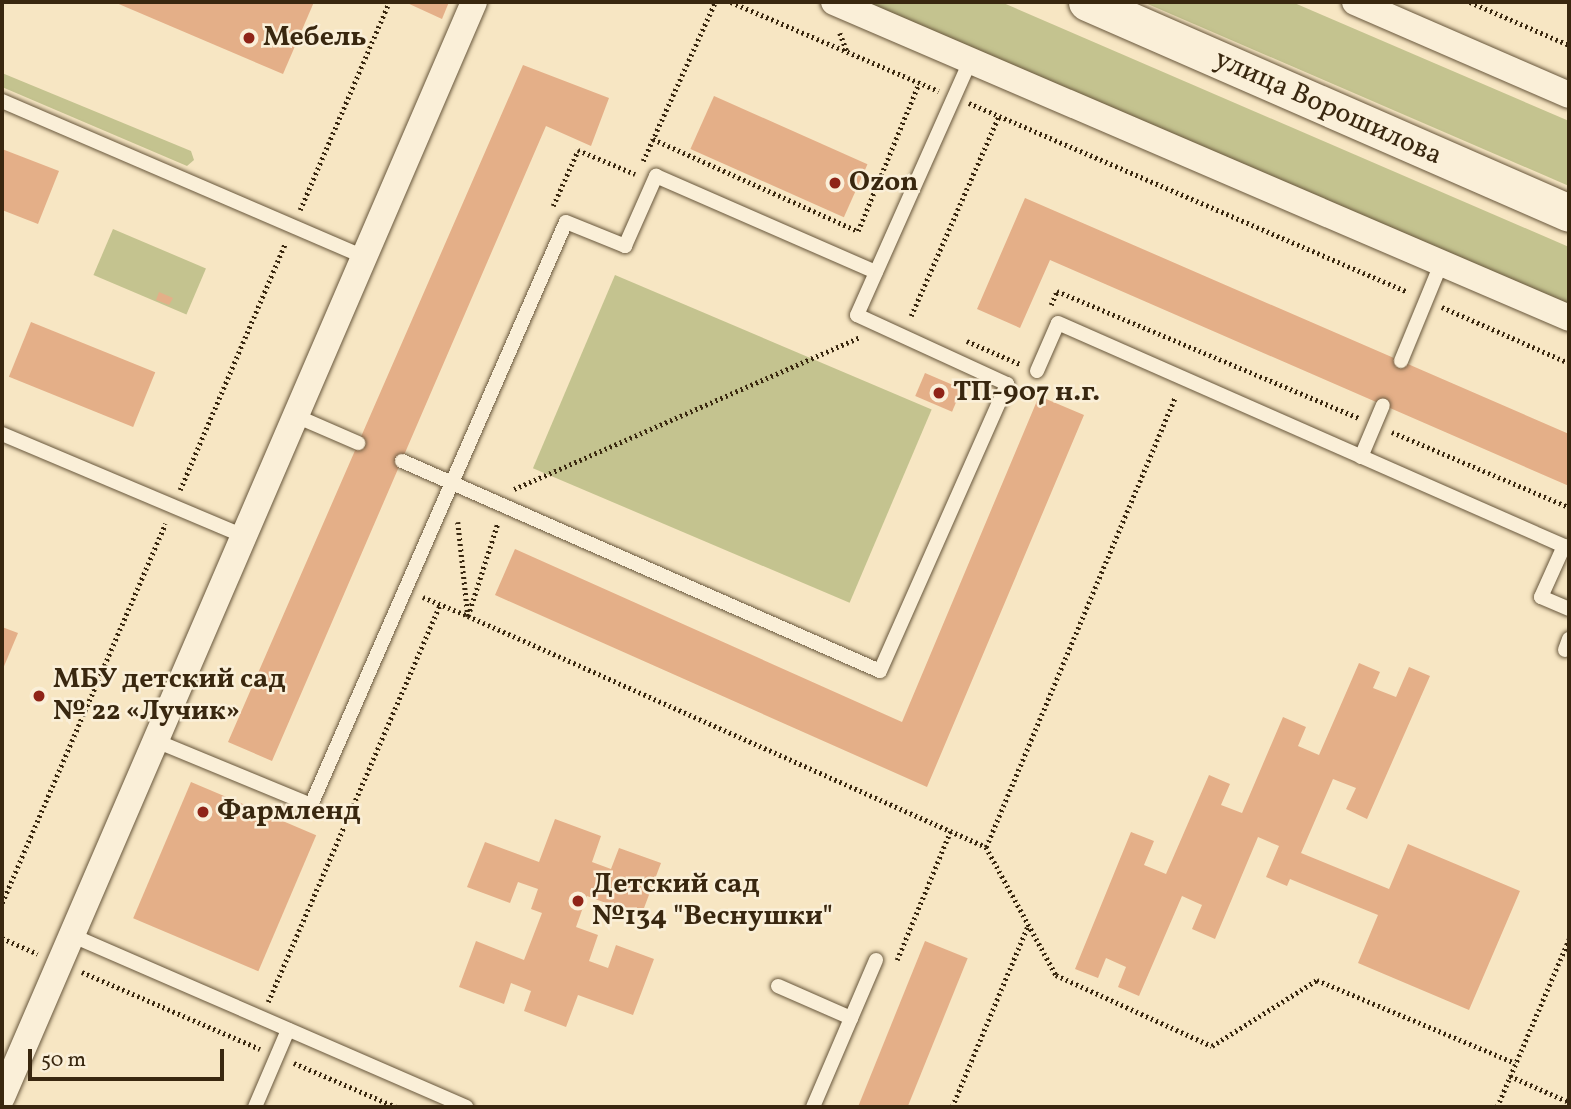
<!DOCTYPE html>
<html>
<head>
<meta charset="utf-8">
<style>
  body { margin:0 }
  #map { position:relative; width:1571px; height:1109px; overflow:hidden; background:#f7e6c3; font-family:Vollkorn,serif }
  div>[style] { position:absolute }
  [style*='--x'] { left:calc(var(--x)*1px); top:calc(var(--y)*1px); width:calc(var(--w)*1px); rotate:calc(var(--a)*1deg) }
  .green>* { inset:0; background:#c4c38f; transform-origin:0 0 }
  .building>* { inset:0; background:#e4af88; transform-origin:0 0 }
  .path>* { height:4.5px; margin-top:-2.25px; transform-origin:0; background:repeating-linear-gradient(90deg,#39270f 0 2px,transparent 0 5.5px) }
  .roads { filter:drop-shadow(0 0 2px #68573c) drop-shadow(0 0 2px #68573c) }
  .service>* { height:14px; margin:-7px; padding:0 7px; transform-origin:7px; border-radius:7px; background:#faefd8 }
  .minor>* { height:26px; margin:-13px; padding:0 13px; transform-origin:13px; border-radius:13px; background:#faefd8 }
  .secondary>* { height:37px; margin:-18.5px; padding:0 18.5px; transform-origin:18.5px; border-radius:18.5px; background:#faefd8 }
  .dots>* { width:19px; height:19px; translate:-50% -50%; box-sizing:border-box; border:4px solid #faefd8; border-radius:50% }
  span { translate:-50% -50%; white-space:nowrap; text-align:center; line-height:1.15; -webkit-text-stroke:5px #faefd8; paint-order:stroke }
  .poi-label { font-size:28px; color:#39270f; font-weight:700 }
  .left { translate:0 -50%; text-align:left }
  .street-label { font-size:28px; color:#39270f }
  .frame { position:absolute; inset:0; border:4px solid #39270f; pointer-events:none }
  .scale { position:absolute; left:28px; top:1049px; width:196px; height:32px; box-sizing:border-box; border:4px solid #39270f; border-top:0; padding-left:9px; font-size:21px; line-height:24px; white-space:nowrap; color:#39270f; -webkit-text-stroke:5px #faefd8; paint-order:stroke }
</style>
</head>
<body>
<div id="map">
  <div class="green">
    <div style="clip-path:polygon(855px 2px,1001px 2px,1569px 247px,1569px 308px)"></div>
    <div style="clip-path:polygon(1143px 2px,1292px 2px,1569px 121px,1569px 186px)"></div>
    <div style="clip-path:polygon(2px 73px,191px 151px,194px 160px,187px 166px,2px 87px)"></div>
    <div style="left:113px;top:229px;width:101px;height:50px;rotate:23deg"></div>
    <div style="left:615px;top:275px;width:344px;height:210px;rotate:23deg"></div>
  </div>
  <div class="building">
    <div style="clip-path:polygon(114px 2px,314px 2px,283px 74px)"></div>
    <div style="clip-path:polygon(405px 2px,449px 2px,442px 19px)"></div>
    <div style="clip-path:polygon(523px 65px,609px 98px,591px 146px,546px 126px,272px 761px,228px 742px)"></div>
    <div style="left:714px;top:96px;width:168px;height:58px;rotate:24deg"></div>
    <div style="clip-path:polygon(2px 149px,59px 171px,38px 224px,2px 210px)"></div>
    <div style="clip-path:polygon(1025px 198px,1569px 434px,1569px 486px,1050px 260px,1020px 328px,977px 309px)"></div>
    <div style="clip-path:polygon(159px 292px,173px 298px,169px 305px,156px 300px)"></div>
    <div style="left:31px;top:322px;width:134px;height:59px;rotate:22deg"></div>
    <div style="left:925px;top:373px;width:40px;height:25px;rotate:23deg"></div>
    <div style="clip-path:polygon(1039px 396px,1084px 415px,927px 787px,495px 595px,515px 549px,902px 722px)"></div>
    <div style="clip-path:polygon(2px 627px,18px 633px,2px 671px)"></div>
    <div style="clip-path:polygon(1359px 663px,1380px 672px,1373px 688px,1396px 697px,1409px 667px,1430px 676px,1367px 819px,1346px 809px,1356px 788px,1333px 779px,1301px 853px,1389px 889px,1408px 844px,1520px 891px,1469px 1010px,1358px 963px,1378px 915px,1290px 879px,1287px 886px,1266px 877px,1279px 846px,1258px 837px,1215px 939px,1192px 929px,1202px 905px,1182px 896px,1139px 996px,1118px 987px,1126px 967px,1106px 958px,1098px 978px,1075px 969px,1131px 832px,1154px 841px,1144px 865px,1166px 874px,1209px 775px,1230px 784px,1221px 805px,1242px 813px,1283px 717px,1306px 727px,1298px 746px,1319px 755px)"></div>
    <div style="left:191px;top:782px;width:136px;height:148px;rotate:23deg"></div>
    <div style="clip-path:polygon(555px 819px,601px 836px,592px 862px,611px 869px,619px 848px,661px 863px,641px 916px,587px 896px,576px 927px,598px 935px,589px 961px,608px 968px,616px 945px,654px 959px,633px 1015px,578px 995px,566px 1027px,524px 1011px,531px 991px,511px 983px,504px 1004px,459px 987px,476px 941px,524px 960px,542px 913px,531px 909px,538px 889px,518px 882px,510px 903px,467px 887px,485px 842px,539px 862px)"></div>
    <div style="left:925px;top:941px;width:46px;height:179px;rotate:22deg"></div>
  </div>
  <div class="path">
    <div style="--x:731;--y:2;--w:226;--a:23.2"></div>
    <div style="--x:1470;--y:2;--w:108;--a:23.5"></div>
    <div style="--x:840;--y:33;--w:22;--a:69"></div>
    <div style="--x:969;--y:103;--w:478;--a:23.3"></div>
    <div style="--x:653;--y:139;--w:225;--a:24.2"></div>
    <div style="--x:858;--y:231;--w:160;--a:-67.6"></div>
    <div style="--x:643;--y:161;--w:175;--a:-65.6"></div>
    <div style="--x:553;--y:206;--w:61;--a:-65.9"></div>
    <div style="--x:578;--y:150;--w:62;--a:22.8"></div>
    <div style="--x:300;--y:210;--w:226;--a:-66.8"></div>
    <div style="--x:1051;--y:305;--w:15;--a:-67"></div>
    <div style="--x:1057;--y:291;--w:328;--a:22.8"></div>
    <div style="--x:1442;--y:307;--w:139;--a:23.8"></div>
    <div style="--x:911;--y:316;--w:219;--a:-66.3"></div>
    <div style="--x:967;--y:341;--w:58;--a:23.5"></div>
    <div style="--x:1392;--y:432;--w:192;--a:23"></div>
    <div style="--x:514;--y:489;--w:378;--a:-23.7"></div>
    <div style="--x:180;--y:490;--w:267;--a:-66.9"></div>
    <div style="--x:458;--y:522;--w:95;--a:83.9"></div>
    <div style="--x:468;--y:616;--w:567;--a:24.03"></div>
    <div style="--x:986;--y:847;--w:146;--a:61.3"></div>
    <div style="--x:1056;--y:975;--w:171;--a:24.5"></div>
    <div style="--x:1212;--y:1046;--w:124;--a:-32.2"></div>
    <div style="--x:1317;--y:980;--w:215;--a:22.7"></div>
    <div style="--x:423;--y:597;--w:49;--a:22.9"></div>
    <div style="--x:468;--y:616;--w:96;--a:-72.3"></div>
    <div style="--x:986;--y:847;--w:489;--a:-67.2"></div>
    <div style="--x:2;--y:903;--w:413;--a:-66.7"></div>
    <div style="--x:2;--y:938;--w:39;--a:24"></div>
    <div style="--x:897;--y:960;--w:139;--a:-67.5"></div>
    <div style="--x:82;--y:972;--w:194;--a:23.4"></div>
    <div style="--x:268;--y:1002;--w:433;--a:-66.6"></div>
    <div style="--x:294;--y:1063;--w:111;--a:23.3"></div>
    <div style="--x:1510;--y:1076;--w:64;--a:23.8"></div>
    <div style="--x:952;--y:1107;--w:197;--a:-67.3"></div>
    <div style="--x:1497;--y:1107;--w:183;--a:-66.8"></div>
  </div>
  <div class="roads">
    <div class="service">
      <div style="--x:2;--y:101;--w:394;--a:23.3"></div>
      <div style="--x:1401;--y:361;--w:105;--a:-67.6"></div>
      <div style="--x:1037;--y:371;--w:52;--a:-66.4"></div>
      <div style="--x:1058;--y:323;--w:553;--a:23.78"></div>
      <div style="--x:1564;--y:546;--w:56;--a:114.3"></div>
      <div style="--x:1541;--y:597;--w:30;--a:23"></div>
      <div style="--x:296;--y:416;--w:68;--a:23.5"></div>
      <div style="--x:2;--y:434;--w:263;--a:22.9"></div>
      <div style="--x:1361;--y:457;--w:56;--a:-67.1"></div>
      <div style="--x:402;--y:461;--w:522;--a:23.72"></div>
      <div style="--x:880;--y:671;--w:314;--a:-66.1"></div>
      <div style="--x:1007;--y:384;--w:165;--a:-155.3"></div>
      <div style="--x:857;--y:315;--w:278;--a:-66"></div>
      <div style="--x:1565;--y:650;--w:12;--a:-70"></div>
      <div style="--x:156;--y:741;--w:168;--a:22.4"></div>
      <div style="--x:311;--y:805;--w:636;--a:-66.38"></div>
      <div style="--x:566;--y:222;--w:64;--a:22.1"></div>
      <div style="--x:625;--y:246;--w:77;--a:-66.1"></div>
      <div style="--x:656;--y:176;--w:240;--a:23.6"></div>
      <div style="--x:71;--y:935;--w:431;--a:23.5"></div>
      <div style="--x:778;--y:986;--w:80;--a:23.7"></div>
      <div style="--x:255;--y:1107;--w:84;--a:-66.8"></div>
      <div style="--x:813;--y:1107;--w:160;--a:-66.8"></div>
    </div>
    <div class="minor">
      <div style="--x:834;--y:2;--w:800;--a:23.26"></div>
      <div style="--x:1355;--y:2;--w:233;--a:23.5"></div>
      <div style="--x:2;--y:1097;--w:1192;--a:-66.68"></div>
    </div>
    <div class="secondary">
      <div style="--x:1087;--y:2;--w:526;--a:23.64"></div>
    </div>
  </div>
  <div class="dots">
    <div style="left:249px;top:38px;background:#8f2418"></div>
    <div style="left:835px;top:183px;background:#8f2418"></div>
    <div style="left:939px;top:393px;background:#8f2418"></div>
    <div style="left:39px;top:696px;background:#8f2418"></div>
    <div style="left:203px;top:812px;background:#8f2418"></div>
    <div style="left:578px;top:901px;background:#8f2418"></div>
  </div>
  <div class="poi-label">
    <span class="left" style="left:263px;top:38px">Мебель</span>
    <span class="left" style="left:849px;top:183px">Ozon</span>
    <span class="left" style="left:953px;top:393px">ТП-907 н.г.</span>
    <span class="left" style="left:53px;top:696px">МБУ детский сад<br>№ 22 «Лучик»</span>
    <span class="left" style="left:217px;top:812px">Фармленд</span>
    <span class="left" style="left:592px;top:901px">Детский сад<br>№134 "Веснушки"</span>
  </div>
  <div class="street-label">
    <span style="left:1328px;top:108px;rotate:24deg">улица Ворошилова</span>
  </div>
  <div class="frame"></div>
  <div class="scale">50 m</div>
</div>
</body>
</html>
